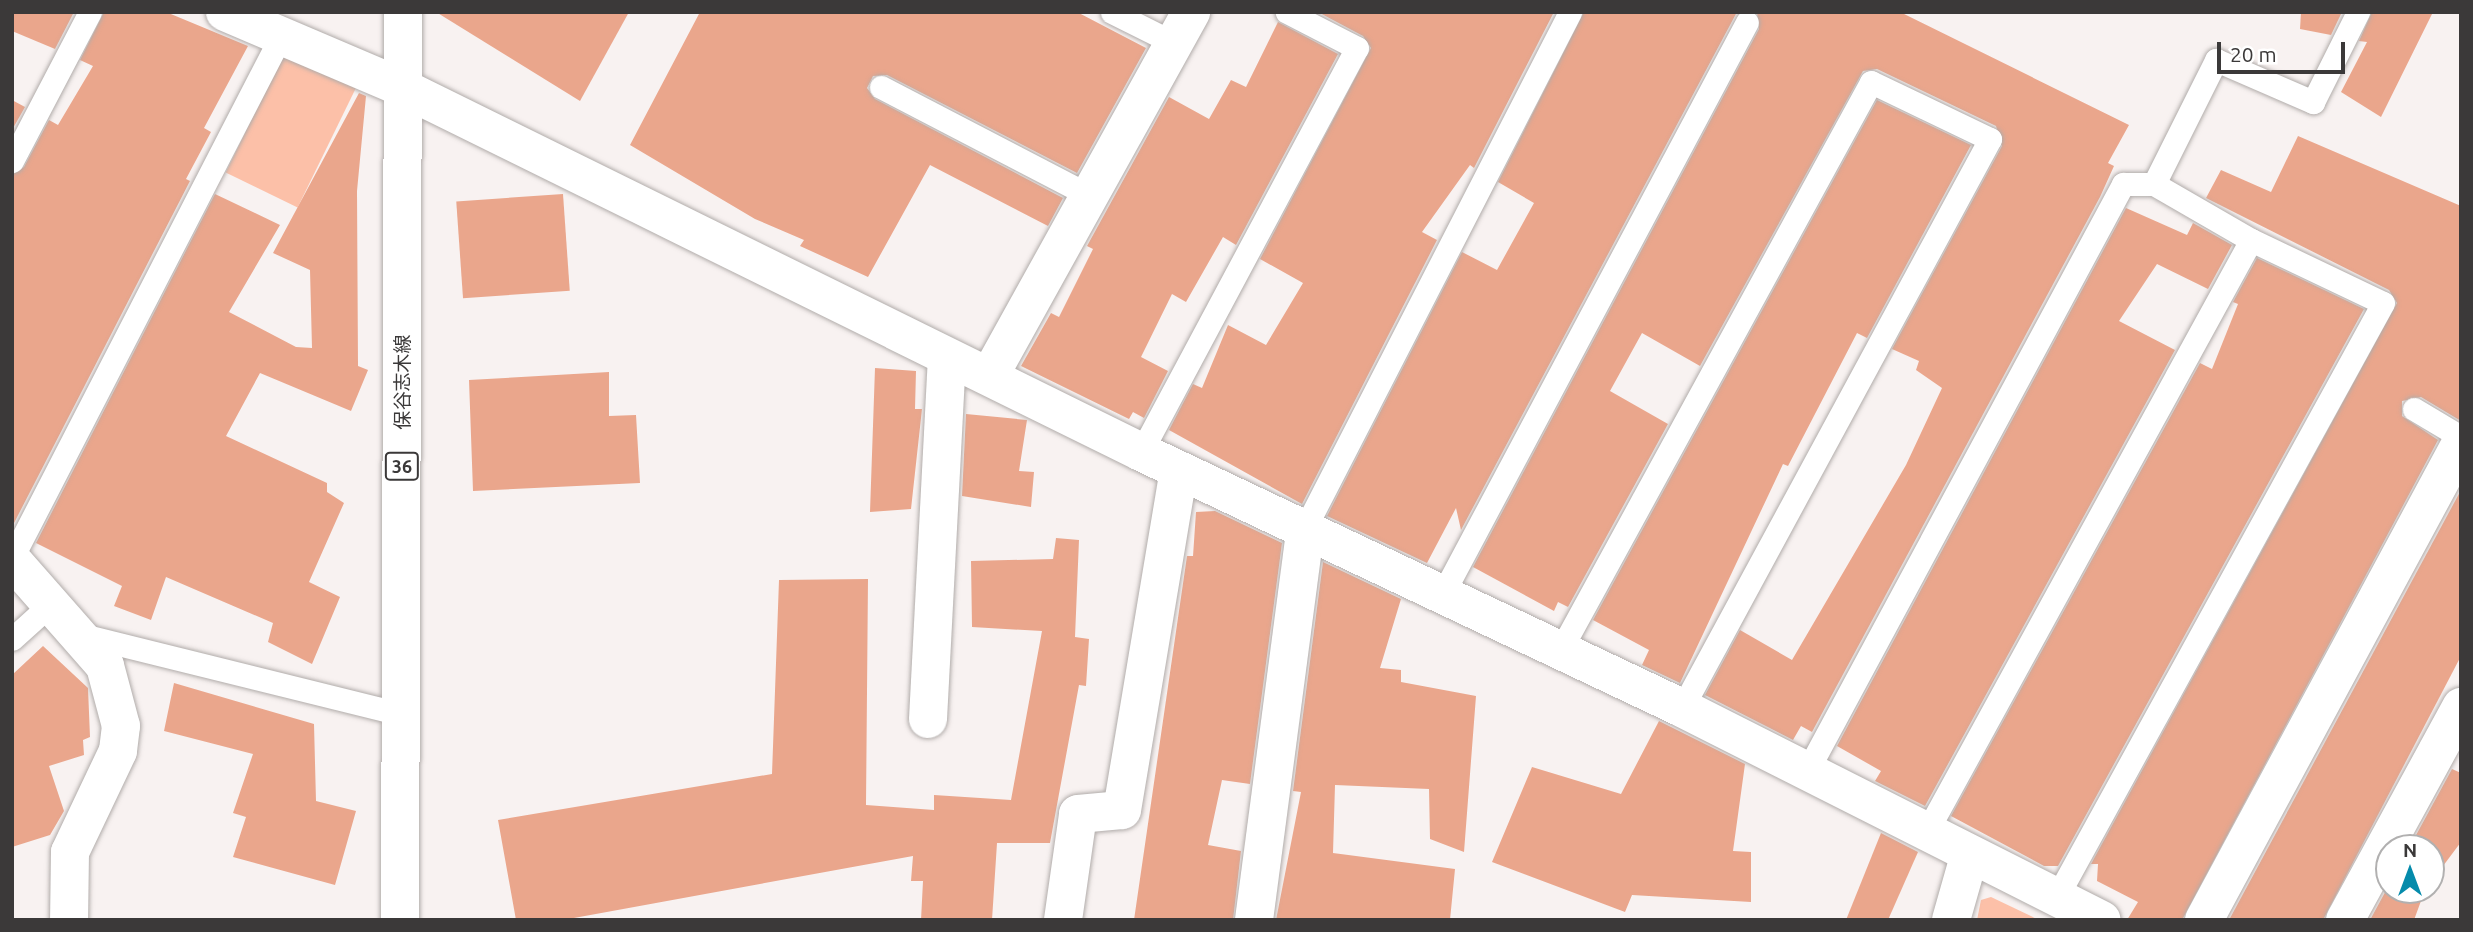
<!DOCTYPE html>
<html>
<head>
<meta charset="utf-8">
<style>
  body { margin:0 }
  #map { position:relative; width:2473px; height:932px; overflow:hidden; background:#f8f2f1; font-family:Ubuntu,"Noto Sans JP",sans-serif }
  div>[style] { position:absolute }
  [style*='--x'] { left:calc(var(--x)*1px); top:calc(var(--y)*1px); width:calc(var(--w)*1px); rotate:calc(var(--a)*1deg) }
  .green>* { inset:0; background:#fcc0a8; transform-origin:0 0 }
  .building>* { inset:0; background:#eaa68c; transform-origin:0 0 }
  .roads { filter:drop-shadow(0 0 2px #b1acaa) drop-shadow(0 0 2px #b1acaa) }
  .lane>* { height:23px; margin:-11.5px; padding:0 11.5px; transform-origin:11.5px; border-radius:11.5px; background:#fff }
  .street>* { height:38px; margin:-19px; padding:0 19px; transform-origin:19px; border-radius:19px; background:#fff }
  .primary>* { height:38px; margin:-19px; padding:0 19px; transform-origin:19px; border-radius:19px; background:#fff }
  span { translate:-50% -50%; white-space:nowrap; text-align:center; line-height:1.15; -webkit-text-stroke:5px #fff; paint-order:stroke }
  .shield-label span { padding:2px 5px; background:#fff; border:2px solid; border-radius:5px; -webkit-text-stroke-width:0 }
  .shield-label { font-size:18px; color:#3b3939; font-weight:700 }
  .street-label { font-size:19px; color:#3b3939 }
  .frame { position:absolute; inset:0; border:14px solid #3b3939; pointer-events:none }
  .north { position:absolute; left:2375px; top:834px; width:70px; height:70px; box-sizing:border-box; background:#fff; border:2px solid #b1b0b0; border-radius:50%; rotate:0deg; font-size:19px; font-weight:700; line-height:28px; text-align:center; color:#3b3939 }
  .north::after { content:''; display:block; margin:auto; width:24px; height:32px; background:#058bab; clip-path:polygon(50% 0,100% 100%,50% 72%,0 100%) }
  .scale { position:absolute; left:2217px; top:42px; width:128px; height:32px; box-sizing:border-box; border:4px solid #3b3939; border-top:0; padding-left:9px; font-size:21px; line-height:24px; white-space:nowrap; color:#3b3939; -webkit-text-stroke:5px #fff; paint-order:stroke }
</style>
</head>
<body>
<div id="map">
  <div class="green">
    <div style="left:284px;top:53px;width:80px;height:133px;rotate:26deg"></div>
    <div style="clip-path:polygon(1991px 897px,2039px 920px,1977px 920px,1981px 900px)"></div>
  </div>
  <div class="building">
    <div style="clip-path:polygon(12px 12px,74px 12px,55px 49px,12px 31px)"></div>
    <div style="clip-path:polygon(104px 12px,166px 12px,248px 46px,204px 128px,211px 132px,186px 179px,190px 181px,12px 527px,12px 175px,24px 167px,49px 120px,58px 125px,93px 66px,80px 60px)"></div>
    <div style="clip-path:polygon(436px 12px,629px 12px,580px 101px)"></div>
    <div style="clip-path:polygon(700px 12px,1077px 12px,1146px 48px,1077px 173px,887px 75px,873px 76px,867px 88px,875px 99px,1063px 198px,1048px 226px,930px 165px,868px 277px,800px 246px,804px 240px,755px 219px,630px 145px)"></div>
    <div style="clip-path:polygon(1318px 12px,1554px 12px,1474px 168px,1470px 165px,1422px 232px,1437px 240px,1302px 504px,1169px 430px,1193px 384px,1202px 388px,1228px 325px,1266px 345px,1303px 283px,1260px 259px,1371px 48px,1363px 36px)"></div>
    <div style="clip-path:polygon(1584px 12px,1737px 12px,1461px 530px,1456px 508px,1427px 563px,1327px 516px,1462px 252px,1497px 270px,1534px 203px,1498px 182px)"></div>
    <div style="clip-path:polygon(1757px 12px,1900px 12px,2129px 125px,2108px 163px,2114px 166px,2100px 197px,1812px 732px,1801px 726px,1793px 740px,1705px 695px,1740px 630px,1792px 660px,1906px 465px,1942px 388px,1916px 370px,1919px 361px,1892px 349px,2002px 146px,1996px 126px,1877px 69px,1863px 71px,1700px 366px,1642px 333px,1610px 391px,1668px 424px,1568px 607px,1558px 602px,1554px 611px,1473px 567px,1759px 29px)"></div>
    <div style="clip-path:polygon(2301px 12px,2342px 12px,2331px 35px,2300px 29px)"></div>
    <div style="clip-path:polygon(2372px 12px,2433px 12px,2381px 117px,2341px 92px,2367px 42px,2359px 41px)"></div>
    <div style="clip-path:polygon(1278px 22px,1338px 54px,1236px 245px,1223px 237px,1186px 302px,1172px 294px,1141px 357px,1168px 371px,1144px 418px,1133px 412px,1129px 419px,1021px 366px,1051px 313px,1059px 317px,1093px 249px,1087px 246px,1169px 97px,1209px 119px,1231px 80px,1246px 87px)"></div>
    <div style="clip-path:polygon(359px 93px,366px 96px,357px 191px,358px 366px,368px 370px,351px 411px,260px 373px,226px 436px,327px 483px,327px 492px,344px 503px,309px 582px,340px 597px,312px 664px,268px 642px,273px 623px,166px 577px,151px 620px,114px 606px,122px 586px,36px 543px,215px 194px,280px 225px,229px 312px,296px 347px,312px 348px,310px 270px,273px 253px)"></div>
    <div style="clip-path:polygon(12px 100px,25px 107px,12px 130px)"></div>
    <div style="clip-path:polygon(1877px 100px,1971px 145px,1867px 338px,1857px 333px,1788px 466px,1783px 464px,1680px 683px,1642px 665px,1649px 650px,1593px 620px)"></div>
    <div style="clip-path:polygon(2298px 136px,2461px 206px,2461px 421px,2421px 397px,2402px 401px,2402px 416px,2438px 440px,2182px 920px,2127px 920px,2138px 902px,2097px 881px,2098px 864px,2091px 864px,2397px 303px,2389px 290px,2206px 198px,2221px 170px,2271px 192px)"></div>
    <div style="left:563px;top:194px;width:97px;height:107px;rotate:86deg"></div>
    <div style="clip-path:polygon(2126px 208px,2187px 235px,2193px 223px,2232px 245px,2208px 289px,2157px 264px,2119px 321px,2175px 350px,1925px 806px,1875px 781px,1881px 771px,1837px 746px)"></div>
    <div style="clip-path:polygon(2257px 258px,2364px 309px,2058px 866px,2044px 866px,1951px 816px,2200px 363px,2212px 369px,2238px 304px,2233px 302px)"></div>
    <div style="clip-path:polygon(875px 368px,916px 371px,915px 409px,922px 409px,911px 509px,870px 512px)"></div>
    <div style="clip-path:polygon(609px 372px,609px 416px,636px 415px,640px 483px,473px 491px,469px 380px)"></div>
    <div style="clip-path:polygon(966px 414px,1027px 420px,1019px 471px,1034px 472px,1031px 507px,962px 496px)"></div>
    <div style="clip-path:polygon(2461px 490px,2461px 656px,2323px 920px,2229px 920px)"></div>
    <div style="clip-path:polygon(1215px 511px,1282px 543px,1250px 784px,1222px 780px,1208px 845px,1241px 851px,1233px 920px,1134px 920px,1187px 556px,1193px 556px,1196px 512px)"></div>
    <div style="clip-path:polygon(1056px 538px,1079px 540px,1075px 637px,1089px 639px,1086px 686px,1079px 685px,1050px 843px,997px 843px,992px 920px,921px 920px,923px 881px,911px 881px,913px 856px,563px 920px,516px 920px,498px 820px,772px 774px,779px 580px,868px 579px,866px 805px,934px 810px,934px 795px,1011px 800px,1042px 631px,972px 627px,971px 561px,1053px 559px)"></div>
    <div style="clip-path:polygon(1323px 562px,1401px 599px,1380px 668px,1401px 670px,1401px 682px,1476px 696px,1464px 852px,1430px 839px,1429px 789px,1335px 785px,1333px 853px,1455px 869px,1450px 920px,1276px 920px,1301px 792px,1293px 791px)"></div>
    <div style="clip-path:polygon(43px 646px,88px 688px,90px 737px,83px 740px,84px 755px,49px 766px,64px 811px,50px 835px,12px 847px,12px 675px)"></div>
    <div style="clip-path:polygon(174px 683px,314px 724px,316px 801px,356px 811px,335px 885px,233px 857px,246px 817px,233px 813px,253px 754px,164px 731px)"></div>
    <div style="clip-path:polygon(1659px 721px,1745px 764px,1733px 851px,1751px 852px,1751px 902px,1632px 895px,1625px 912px,1492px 862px,1532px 767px,1621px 794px)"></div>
    <div style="clip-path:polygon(2452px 769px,2461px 773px,2461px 842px,2431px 882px,2431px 848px,2409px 848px)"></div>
    <div style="clip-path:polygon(1881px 833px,1918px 852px,1888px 920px,1846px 920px)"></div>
    <div style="clip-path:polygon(2389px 885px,2389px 890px,2425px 890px,2414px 920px,2370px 920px)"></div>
  </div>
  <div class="roads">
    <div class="lane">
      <div style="--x:1112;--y:12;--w:69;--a:26.6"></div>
      <div style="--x:881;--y:87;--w:236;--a:27.5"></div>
      <div style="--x:12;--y:161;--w:168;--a:-62.4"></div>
      <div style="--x:2154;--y:184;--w:139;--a:-63.4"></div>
      <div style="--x:2216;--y:60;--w:106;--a:23.4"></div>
      <div style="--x:2313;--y:102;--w:101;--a:-63.4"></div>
      <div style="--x:2414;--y:409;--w:55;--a:30.8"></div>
      <div style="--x:1141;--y:452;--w:458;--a:-61.9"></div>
      <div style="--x:1357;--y:48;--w:79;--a:-152.8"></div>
      <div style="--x:1306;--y:526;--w:578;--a:-62.81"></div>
      <div style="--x:12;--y:558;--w:587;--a:-62.74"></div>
      <div style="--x:1441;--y:597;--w:651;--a:-61.98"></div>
      <div style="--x:82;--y:635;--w:329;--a:13.9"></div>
      <div style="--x:12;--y:639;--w:57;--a:-42.1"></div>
      <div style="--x:1561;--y:649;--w:646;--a:-61.33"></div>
      <div style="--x:1871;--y:82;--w:132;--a:25.6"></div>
      <div style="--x:1990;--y:139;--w:647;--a:118.43"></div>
      <div style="--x:1806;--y:773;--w:669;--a:-61.71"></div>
      <div style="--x:2123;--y:184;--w:31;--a:0"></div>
      <div style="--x:2154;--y:184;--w:112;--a:30"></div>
      <div style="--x:2251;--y:240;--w:146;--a:25.5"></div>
      <div style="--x:2383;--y:303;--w:681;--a:118.78"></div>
      <div style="--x:1927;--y:831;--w:674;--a:-61.27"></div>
    </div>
    <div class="street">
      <div style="--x:225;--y:12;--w:194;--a:23.1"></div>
      <div style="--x:403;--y:88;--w:823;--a:26.25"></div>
      <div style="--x:1141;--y:452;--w:599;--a:25.32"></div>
      <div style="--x:1682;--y:708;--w:470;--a:26.8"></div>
      <div style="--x:990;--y:375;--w:415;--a:-61"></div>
      <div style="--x:12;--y:560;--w:141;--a:48.7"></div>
      <div style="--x:105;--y:666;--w:62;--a:75.1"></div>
      <div style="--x:121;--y:726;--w:25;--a:97"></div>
      <div style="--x:118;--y:751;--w:112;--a:115.4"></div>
      <div style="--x:70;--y:852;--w:68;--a:90.8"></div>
      <div style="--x:928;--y:719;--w:362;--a:-87"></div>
      <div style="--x:1063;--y:920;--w:107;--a:-81.9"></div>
      <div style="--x:1078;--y:814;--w:44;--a:-5.2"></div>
      <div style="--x:1122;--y:810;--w:344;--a:-80.5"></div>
      <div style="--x:1254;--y:920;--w:397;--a:-82.5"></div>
      <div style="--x:1951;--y:920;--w:66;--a:-74.1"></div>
      <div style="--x:2204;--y:920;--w:542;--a:-61.68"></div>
      <div style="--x:2345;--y:920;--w:243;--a:-61.4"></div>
    </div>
    <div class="primary">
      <div style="--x:400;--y:920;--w:908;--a:-89.81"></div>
    </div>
  </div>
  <div class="shield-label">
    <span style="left:402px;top:466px">36</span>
  </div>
  <div class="street-label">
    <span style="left:403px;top:382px;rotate:-90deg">保谷志木線</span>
  </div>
  <div class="frame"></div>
  <div class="north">N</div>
  <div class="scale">20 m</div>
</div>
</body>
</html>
